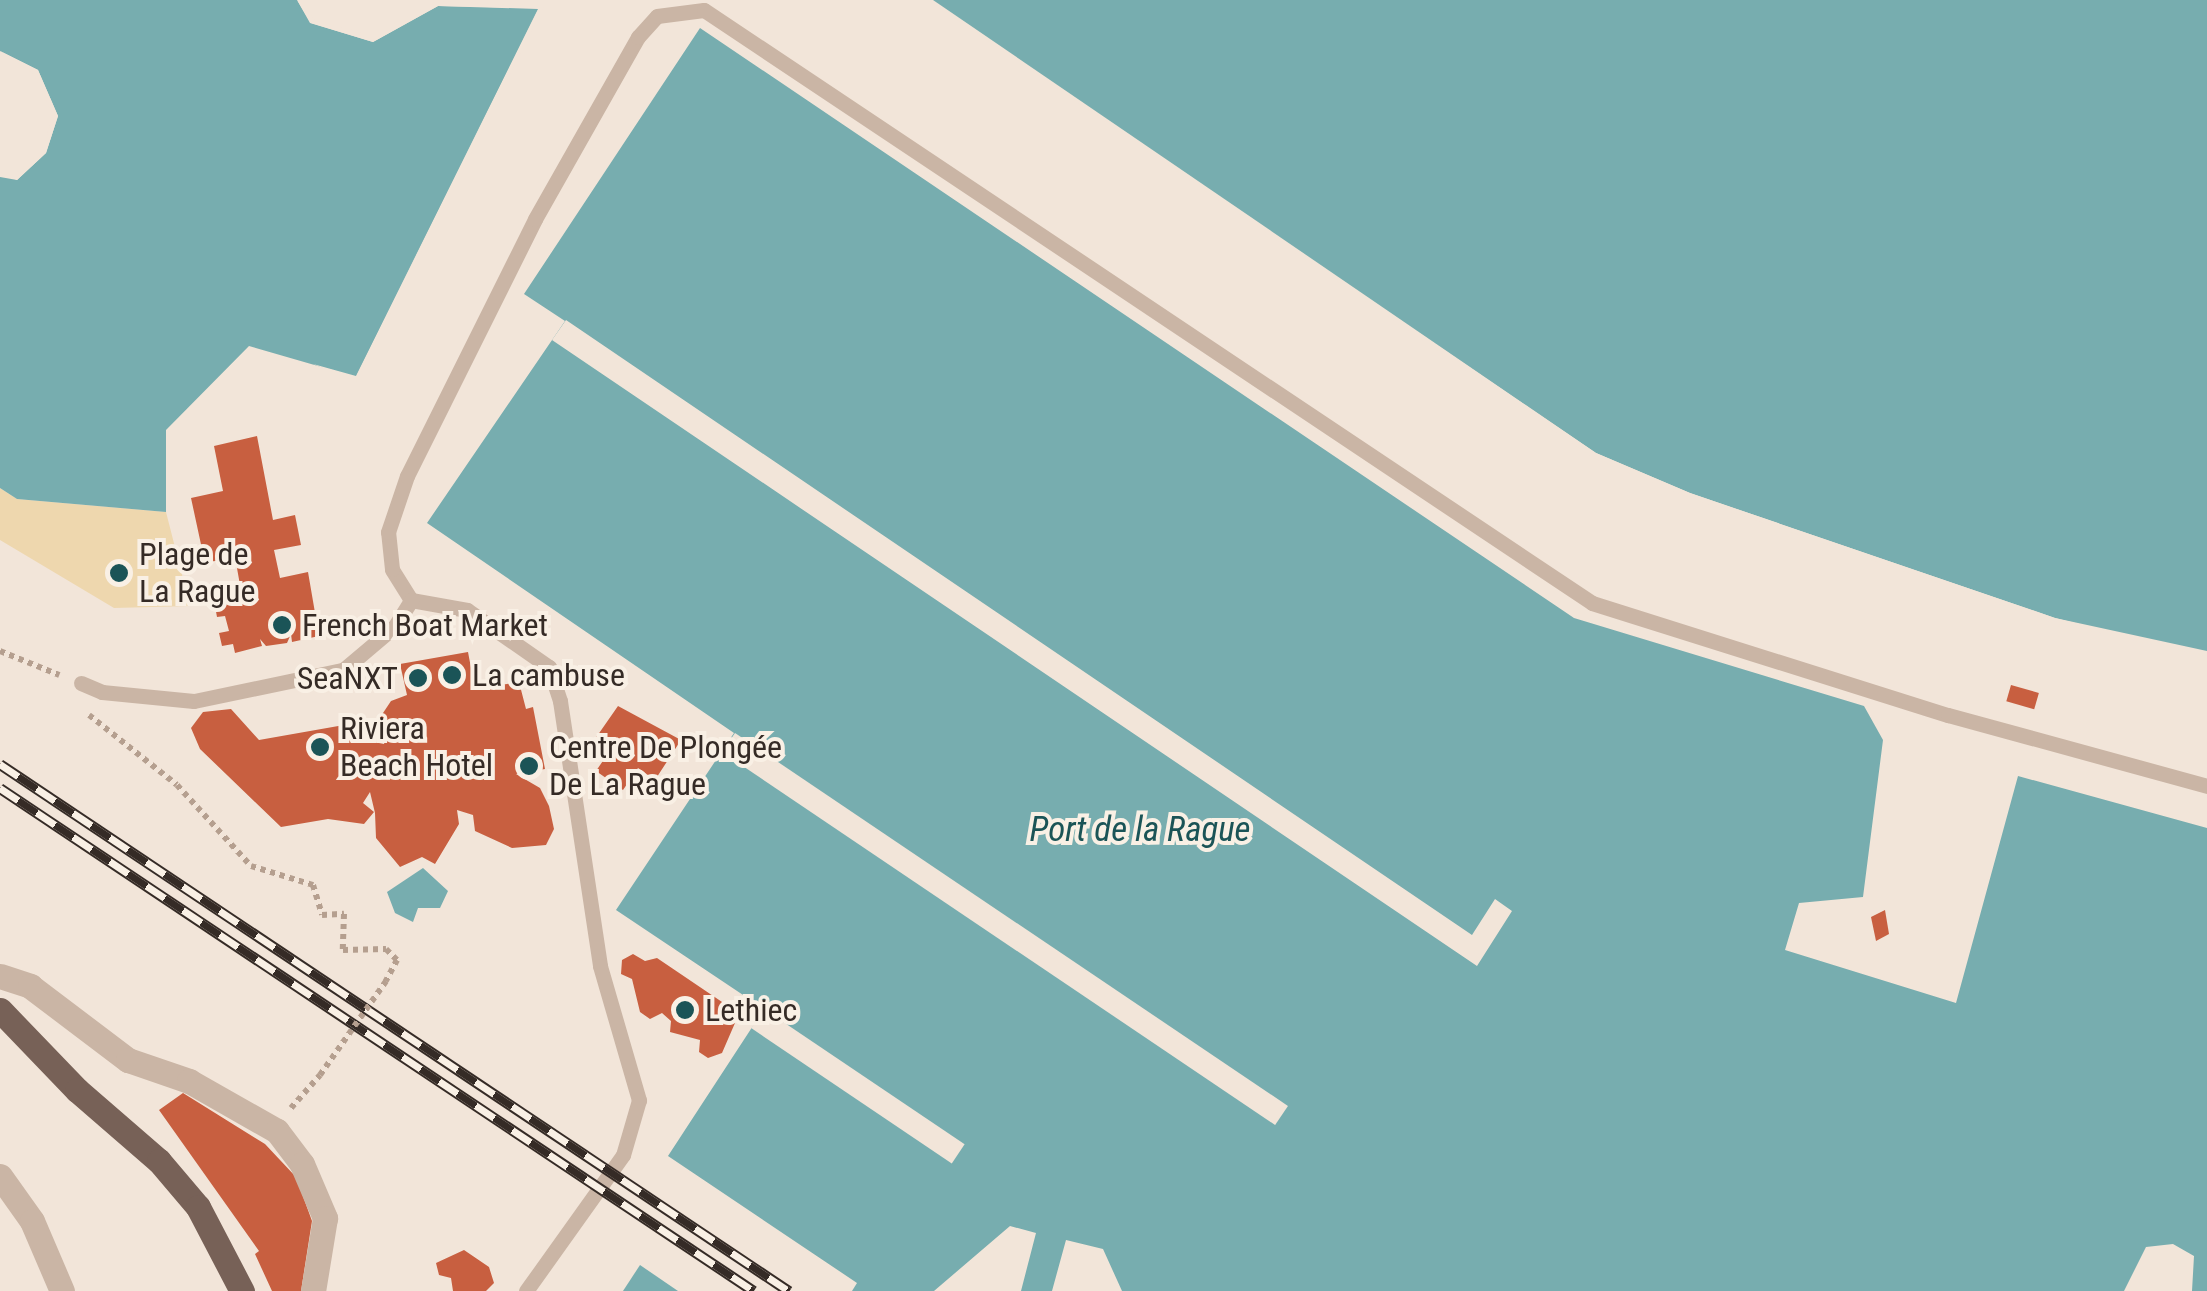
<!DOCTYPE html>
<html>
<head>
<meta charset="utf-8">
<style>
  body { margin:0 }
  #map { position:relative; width:2207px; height:1291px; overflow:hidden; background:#f2e5d9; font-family:"Roboto Condensed",sans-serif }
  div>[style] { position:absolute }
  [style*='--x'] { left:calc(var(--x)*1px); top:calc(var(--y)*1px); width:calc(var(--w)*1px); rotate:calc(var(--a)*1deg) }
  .sand>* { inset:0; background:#eed7ae }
  .water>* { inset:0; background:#77adaf }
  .pier>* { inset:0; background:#f2e5d9; transform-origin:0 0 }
  .building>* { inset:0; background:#c85f40; transform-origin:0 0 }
  .path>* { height:6px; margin-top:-3px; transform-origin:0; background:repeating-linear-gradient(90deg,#b59f8f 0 5px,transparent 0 10px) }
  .lane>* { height:15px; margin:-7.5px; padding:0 7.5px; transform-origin:7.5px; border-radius:7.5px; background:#cab5a5 }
  .street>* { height:25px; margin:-12.5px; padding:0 12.5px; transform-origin:12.5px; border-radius:12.5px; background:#cab5a5 }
  .primary>* { height:25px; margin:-12.5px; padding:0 12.5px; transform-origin:12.5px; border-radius:12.5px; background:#776157 }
  .rail>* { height:11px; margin-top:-5.5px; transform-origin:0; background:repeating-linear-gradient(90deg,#f9f0e5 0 22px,#352b26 0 44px); box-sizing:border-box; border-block:2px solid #352b26 }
  .path-bridge>* { height:6px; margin-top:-3px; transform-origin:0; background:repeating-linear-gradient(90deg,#b59f8f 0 5px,transparent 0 10px) }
  .dots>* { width:28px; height:28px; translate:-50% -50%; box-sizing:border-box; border:5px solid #f9f0e5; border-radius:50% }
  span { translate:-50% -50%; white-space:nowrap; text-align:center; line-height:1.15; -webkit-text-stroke:8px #f9f0e5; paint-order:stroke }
  .poi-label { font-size:32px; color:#352b26 }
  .left { translate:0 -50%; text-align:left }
  .right { translate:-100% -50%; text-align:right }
  .water-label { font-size:35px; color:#1b5457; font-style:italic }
</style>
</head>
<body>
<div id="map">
  <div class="sand">
    <div style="clip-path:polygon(0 488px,17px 499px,166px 512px,190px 606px,114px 608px,0 540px)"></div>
  </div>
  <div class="water">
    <div style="clip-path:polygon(0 0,297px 0,311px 23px,373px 42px,438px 6px,539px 8px,356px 377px,249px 346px,166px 430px,166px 512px,17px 499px,0 488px,0 177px,17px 180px,46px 153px,58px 116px,38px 70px,0 51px)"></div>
    <div style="clip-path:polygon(933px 0,2207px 0,2207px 651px,2055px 618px,1690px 493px,1596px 453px)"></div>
    <div style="clip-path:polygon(700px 28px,1574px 618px,1864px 706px,1883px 740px,1863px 897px,1799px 903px,1785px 950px,1956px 1003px,2018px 776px,2207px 828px,2207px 1291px,2192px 1291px,2194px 1256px,2173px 1244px,2146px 1247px,2124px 1291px,1122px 1291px,1103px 1249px,1066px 1240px,1052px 1291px,1021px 1291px,1036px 1233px,1010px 1226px,934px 1291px,852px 1291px,857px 1283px,668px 1156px,764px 1009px,616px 910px,734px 733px,427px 523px,565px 321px,524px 294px)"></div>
    <div style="clip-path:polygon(423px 868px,448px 891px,440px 908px,418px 908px,413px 922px,395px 913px,387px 892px)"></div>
    <div style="clip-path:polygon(640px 1265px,678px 1291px,623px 1291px)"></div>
  </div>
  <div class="pier">
    <div style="clip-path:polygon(297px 0,314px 19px,372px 36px,437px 1px,544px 7px,356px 382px,313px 364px,356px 376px,538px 9px,438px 6px,373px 42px,310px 23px)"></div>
    <div style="clip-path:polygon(928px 0,1596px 453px,1690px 493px,2055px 618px,2207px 656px,2054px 623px,1688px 497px,1593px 458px)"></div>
    <div style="clip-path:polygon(0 51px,38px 70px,58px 116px,46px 153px,17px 180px,0 172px,15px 175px,42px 150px,53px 116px,34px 74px)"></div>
    <div style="clip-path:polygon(566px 320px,1472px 935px,1495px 899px,1512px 911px,1477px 966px,552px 340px)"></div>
    <div style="left:735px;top:733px;width:667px;height:23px;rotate:34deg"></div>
    <div style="left:764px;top:1009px;width:242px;height:23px;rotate:34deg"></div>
  </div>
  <div class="building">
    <div style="clip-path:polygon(257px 436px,273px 520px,295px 515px,301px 545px,274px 550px,280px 578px,308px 572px,319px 636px,292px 642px,291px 634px,287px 643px,266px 646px,260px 639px,262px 646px,235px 653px,233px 644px,222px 646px,219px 633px,229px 631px,225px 616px,217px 617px,212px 590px,240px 585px,235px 557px,205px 563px,191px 498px,223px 491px,214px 446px)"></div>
    <div style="clip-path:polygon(468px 652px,475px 689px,519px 682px,526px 709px,533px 707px,545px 769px,516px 774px,540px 788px,549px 806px,554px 829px,546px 845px,512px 848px,475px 831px,473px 815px,457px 810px,459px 824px,435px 864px,422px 857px,400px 867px,376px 838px,375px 813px,370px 792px,363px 803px,374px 812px,364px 824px,328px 819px,281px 827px,200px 749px,191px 728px,203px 712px,231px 709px,259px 740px,344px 725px,354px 738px,384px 744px,387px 734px,375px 725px,391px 701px,407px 695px,400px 664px)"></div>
    <div style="left:2011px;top:685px;width:29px;height:17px;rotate:16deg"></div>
    <div style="clip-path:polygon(618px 706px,681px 740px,655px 780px,638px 768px,623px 790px,596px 771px,611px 749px,595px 739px)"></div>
    <div style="clip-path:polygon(1885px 910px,1889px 934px,1876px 941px,1871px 917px)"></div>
    <div style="clip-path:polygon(633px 954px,645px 961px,657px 958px,725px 1004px,725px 1016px,735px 1023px,722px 1053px,708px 1058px,699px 1052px,700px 1040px,670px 1032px,671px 1021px,662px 1013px,650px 1019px,640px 1012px,632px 979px,621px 974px,622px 960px)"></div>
    <div style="clip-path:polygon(183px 1093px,265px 1144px,296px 1177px,312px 1221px,301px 1291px,272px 1291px,255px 1254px,259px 1251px,159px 1110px)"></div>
    <div style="clip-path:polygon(464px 1250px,489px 1267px,494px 1283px,486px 1291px,453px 1291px,451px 1278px,439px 1275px,436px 1263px)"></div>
  </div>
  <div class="path">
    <div style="--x:0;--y:651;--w:64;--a:22.1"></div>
    <div style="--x:89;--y:715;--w:112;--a:38.5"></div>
    <div style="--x:177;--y:785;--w:110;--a:47.6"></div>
    <div style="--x:251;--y:866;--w:65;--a:17"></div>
    <div style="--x:313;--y:885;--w:31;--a:73"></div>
    <div style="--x:322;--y:915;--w:22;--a:-3"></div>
    <div style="--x:344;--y:914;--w:36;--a:92"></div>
    <div style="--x:343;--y:950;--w:43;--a:-1.3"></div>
    <div style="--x:386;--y:949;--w:16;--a:45"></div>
    <div style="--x:397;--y:960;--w:24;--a:118"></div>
    <div style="--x:291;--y:1108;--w:44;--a:-48.7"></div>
  </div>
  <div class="lane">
    <div style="--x:411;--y:600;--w:36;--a:-122"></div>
    <div style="--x:392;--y:569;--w:37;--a:-96"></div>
    <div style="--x:388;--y:532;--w:59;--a:-71.3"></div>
    <div style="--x:407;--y:476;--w:287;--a:-63.5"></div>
    <div style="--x:535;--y:219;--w:209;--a:-60.5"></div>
    <div style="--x:638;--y:37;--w:28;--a:-48"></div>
    <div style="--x:657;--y:16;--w:47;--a:-7.3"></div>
    <div style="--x:704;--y:10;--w:1068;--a:33.73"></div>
    <div style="--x:1592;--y:603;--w:373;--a:17.5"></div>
    <div style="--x:1948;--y:715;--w:269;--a:15.3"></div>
    <div style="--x:411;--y:600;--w:57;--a:10.1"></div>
    <div style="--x:467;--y:610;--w:100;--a:34.8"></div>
    <div style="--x:549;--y:667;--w:36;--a:72"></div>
    <div style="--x:560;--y:701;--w:268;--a:81.4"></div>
    <div style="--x:600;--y:966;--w:140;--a:73.8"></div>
    <div style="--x:639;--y:1100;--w:57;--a:106.2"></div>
    <div style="--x:623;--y:1155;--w:167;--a:125.5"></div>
    <div style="--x:81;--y:683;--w:23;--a:23"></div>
    <div style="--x:102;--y:692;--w:92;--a:5.6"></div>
    <div style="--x:194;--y:701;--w:152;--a:-11.8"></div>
    <div style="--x:343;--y:670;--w:68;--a:-40.2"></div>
    <div style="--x:395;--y:626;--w:31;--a:-58"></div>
  </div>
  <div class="street">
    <div style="--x:0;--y:976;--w:32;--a:18"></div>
    <div style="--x:30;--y:986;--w:123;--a:37.1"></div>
    <div style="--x:128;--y:1060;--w:65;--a:19"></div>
    <div style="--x:189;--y:1081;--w:101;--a:29.6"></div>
    <div style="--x:277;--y:1131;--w:41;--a:52.9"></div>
    <div style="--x:302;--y:1164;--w:59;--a:66.9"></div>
    <div style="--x:325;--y:1218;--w:74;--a:99.3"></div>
    <div style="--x:0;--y:1176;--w:55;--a:54.6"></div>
    <div style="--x:32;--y:1221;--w:76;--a:66.8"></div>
  </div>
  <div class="primary">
    <div style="--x:0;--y:1010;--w:111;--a:46.1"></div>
    <div style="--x:77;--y:1090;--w:108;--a:40.9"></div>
    <div style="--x:159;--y:1161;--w:60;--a:49.7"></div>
    <div style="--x:198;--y:1207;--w:95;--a:62.4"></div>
  </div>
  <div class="rail">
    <div style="--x:0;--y:764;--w:949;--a:33.74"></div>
    <div style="--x:0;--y:788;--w:906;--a:33.71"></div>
  </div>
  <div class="path-bridge">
    <div style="--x:320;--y:1075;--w:115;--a:-54.9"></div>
  </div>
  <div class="dots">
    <div style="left:119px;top:573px;background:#1b5457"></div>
    <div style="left:282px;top:625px;background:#1b5457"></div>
    <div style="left:452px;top:675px;background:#1b5457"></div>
    <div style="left:418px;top:678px;background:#1b5457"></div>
    <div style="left:320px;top:747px;background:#1b5457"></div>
    <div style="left:529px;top:766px;background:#1b5457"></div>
    <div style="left:685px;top:1010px;background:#1b5457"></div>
  </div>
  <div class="poi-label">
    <span class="left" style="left:139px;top:573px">Plage de<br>La Rague</span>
    <span class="left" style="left:302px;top:625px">French Boat Market</span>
    <span class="left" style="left:472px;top:675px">La cambuse</span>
    <span class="right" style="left:398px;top:678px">SeaNXT</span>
    <span class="left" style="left:340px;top:747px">Riviera<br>Beach Hotel</span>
    <span class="left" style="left:549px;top:766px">Centre De Plongée<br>De La Rague</span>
    <span class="left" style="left:705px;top:1010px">Lethiec</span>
  </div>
  <div class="water-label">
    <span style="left:1140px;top:830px">Port de la Rague</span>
  </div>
</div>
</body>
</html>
